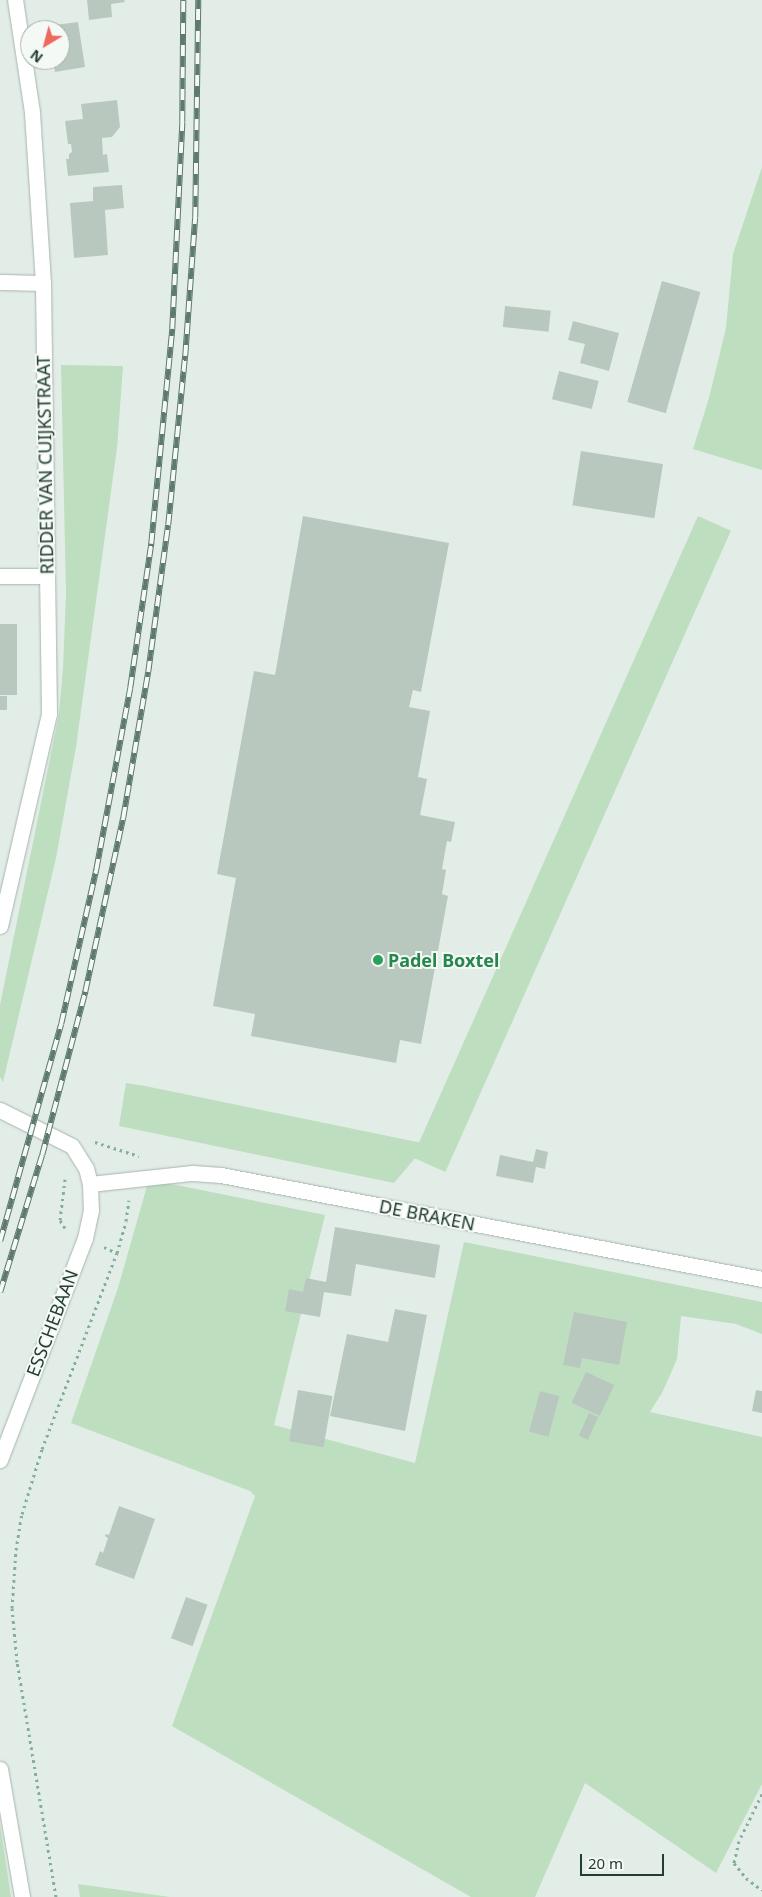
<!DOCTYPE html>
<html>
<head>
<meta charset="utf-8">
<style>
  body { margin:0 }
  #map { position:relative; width:762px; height:1897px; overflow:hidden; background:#e3ede7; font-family:"Noto Sans",sans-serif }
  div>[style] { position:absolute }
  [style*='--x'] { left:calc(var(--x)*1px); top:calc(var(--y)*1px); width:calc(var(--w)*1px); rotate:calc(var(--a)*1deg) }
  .green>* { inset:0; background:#bddebf; transform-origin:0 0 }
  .building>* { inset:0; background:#b9c8bf; transform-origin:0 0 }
  .path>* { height:3px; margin-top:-1.5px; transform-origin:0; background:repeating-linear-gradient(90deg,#84b09a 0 2.5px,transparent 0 6.5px) }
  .roads { filter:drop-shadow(0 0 1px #a6b5ad) drop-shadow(0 0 1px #a6b5ad) }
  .minor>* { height:15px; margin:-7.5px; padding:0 7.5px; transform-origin:7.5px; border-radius:7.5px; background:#fff }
  .tertiary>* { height:15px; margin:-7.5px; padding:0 7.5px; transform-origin:7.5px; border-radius:7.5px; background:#fff }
  .rail>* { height:5.5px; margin-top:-2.75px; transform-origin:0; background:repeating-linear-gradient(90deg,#f4f9f6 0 11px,#5e7a6d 0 22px); box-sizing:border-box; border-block:1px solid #5e7a6d }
  .dots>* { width:14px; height:14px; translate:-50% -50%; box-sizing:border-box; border:2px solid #f4f9f6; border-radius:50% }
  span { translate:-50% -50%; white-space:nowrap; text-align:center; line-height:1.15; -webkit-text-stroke:4px #f4f9f6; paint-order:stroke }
  .street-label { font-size:18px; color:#233e32 }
  .leisure-label { font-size:18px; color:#27864d; font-weight:700 }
  .left { translate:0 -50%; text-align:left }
  .north { position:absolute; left:20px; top:20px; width:50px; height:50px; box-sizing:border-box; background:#f4f9f6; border:1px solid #a0aea8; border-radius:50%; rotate:217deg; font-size:14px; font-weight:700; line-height:20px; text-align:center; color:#233e32 }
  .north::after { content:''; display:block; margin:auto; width:18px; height:22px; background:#f0675e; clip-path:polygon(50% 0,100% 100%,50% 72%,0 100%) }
  .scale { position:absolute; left:580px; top:1854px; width:84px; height:22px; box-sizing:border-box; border:2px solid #233e32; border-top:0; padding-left:6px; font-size:15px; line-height:18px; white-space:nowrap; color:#233e32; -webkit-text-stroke:4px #f4f9f6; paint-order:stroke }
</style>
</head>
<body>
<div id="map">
  <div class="green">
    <div style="clip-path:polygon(762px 167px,762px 470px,693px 449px,709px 398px,726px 328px,733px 254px)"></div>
    <div style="clip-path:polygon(61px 365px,123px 366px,117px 448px,76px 747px,56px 858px,3px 1082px,0 1077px,0 1005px,59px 714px,63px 668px,66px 593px)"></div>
    <div style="left:698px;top:516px;width:36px;height:702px;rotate:24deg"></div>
    <div style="clip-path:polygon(126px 1083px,145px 1086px,427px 1144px,394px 1183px,119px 1126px)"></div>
    <div style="clip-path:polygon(161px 1182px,325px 1215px,274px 1425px,415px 1463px,464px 1242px,762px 1302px,762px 1334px,736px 1324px,681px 1316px,677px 1359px,663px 1391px,650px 1412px,762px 1437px,762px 1784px,716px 1873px,585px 1783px,535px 1897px,471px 1897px,172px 1726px,255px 1496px,250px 1491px,71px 1423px,118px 1288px,147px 1186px)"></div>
    <div style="clip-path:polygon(0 1824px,11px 1897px,0 1897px)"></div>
    <div style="clip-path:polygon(78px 1884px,170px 1897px,80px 1897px)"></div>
  </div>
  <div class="building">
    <div style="clip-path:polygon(87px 0,124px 0,125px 2px,111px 4px,112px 17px,89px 20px)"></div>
    <div style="clip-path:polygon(78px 22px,85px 67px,55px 72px,53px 60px,60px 60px,60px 30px,49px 30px,48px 26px)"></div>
    <div style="clip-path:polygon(117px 100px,120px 127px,112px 137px,102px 138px,103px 155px,107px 154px,109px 172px,68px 176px,66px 159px,69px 159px,69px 154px,72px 152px,71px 144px,68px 144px,65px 121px,83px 119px,81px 104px)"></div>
    <div style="clip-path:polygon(122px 185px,124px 208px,105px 210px,108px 255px,74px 258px,70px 203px,93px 201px,93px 187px)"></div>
    <div style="left:662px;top:281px;width:40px;height:126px;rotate:16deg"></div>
    <div style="left:505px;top:306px;width:46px;height:21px;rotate:6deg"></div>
    <div style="clip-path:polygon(573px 321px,619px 333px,609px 371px,580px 363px,585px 344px,568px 340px)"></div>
    <div style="left:559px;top:371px;width:41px;height:29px;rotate:14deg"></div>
    <div style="left:581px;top:451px;width:83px;height:55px;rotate:9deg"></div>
    <div style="clip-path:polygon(303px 516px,449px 543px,421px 692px,413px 690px,409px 707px,430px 711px,418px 777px,427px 779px,420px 815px,455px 822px,451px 842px,447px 841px,442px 869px,446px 870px,442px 894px,448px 896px,421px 1044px,400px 1040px,396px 1063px,251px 1036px,255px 1014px,213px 1006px,236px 878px,217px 874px,254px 671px,275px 675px)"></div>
    <div style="left:0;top:624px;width:17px;height:71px"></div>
    <div style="left:0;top:696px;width:7px;height:14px"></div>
    <div style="clip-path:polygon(536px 1149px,548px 1152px,545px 1169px,536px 1167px,533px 1183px,496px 1176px,500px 1155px,533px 1162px)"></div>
    <div style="clip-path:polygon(335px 1227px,440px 1245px,435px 1278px,356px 1264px,351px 1296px,324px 1292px,320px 1317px,285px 1311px,289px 1289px,303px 1292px,306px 1278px,326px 1282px)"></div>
    <div style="clip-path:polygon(395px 1309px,427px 1315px,405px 1431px,330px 1416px,347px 1334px,388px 1342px)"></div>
    <div style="clip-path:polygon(574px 1312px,627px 1322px,619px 1365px,582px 1358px,580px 1368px,563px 1365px)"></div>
    <div style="left:586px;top:1372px;width:31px;height:34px;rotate:25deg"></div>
    <div style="left:298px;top:1390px;width:35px;height:52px;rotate:10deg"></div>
    <div style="clip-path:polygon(756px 1390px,762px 1391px,762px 1413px,752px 1411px)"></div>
    <div style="left:540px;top:1391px;width:20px;height:42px;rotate:15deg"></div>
    <div style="left:589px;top:1413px;width:10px;height:25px;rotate:24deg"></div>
    <div style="clip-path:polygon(119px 1506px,155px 1519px,134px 1579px,95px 1565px,100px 1551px,103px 1553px,108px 1538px,105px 1536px,106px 1534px,109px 1535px)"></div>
    <div style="left:186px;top:1597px;width:23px;height:44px;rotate:20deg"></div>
  </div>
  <div class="path">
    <div style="--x:95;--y:1142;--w:46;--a:17.7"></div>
    <div style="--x:65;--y:1228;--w:9;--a:-122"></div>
    <div style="--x:60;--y:1220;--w:41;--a:-83"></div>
    <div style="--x:104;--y:1247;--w:14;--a:25"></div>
    <div style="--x:762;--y:1794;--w:52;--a:116.1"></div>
    <div style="--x:739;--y:1841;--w:23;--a:103"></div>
    <div style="--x:734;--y:1863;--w:19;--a:51"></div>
    <div style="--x:746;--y:1878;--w:20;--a:37"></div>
    <div style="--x:56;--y:1897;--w:238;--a:-99.4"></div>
    <div style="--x:17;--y:1662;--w:54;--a:-95.3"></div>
    <div style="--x:12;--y:1608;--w:58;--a:-86.1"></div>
    <div style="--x:16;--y:1550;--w:36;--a:-81"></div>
    <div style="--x:22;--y:1514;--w:68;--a:-72.9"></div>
    <div style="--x:42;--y:1449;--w:210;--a:-69.1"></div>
    <div style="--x:117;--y:1253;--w:33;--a:-74"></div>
    <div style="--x:126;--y:1221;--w:21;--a:-82"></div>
  </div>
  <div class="roads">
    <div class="minor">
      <div style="--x:0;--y:282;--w:43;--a:1.3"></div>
      <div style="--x:0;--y:576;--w:46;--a:0"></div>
      <div style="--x:0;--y:926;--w:218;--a:-77"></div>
      <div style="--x:49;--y:714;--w:431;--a:-90.8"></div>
      <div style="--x:43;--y:283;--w:171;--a:-93.7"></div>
      <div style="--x:32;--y:112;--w:113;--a:-98.6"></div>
      <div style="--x:90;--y:1184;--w:103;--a:-6.2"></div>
      <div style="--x:192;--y:1173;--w:29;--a:4"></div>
      <div style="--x:221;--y:1175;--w:551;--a:10.88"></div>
    </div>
    <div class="tertiary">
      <div style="--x:0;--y:1110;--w:80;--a:26.6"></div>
      <div style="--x:72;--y:1146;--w:26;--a:58"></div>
      <div style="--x:86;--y:1168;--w:16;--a:76"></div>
      <div style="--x:90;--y:1184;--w:26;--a:88"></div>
      <div style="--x:91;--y:1210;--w:29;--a:102"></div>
      <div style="--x:85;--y:1238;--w:238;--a:111"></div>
      <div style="--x:0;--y:1769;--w:130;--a:80.2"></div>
    </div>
  </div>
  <div class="rail">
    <div style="--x:0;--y:1241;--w:225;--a:-74.3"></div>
    <div style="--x:61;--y:1024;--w:158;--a:-77.2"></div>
    <div style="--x:96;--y:870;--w:185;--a:-79.4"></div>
    <div style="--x:130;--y:688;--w:146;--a:-81.7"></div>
    <div style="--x:151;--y:544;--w:216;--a:-84.4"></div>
    <div style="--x:172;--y:329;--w:207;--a:-87.2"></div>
    <div style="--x:182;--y:122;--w:122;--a:-89.5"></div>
    <div style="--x:0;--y:1292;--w:143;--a:-73"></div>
    <div style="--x:42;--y:1155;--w:169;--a:-75.2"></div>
    <div style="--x:85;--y:992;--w:178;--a:-77.7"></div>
    <div style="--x:123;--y:818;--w:148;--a:-80.3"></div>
    <div style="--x:148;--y:672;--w:148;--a:-82.3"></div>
    <div style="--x:168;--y:525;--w:170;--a:-84.3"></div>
    <div style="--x:185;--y:356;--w:138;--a:-85.9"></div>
    <div style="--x:195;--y:218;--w:218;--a:-89.2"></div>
  </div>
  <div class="dots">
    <div style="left:378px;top:960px;background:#2e9e5b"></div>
  </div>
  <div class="street-label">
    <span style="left:45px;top:465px;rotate:-91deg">RIDDER VAN CUIJKSTRAAT</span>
    <span style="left:427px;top:1215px;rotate:11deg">DE BRAKEN</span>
    <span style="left:52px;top:1323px;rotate:-69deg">ESSCHEBAAN</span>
  </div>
  <div class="leisure-label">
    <span class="left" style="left:388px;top:960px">Padel Boxtel</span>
  </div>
  <div class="north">N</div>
  <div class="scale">20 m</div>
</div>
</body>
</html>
